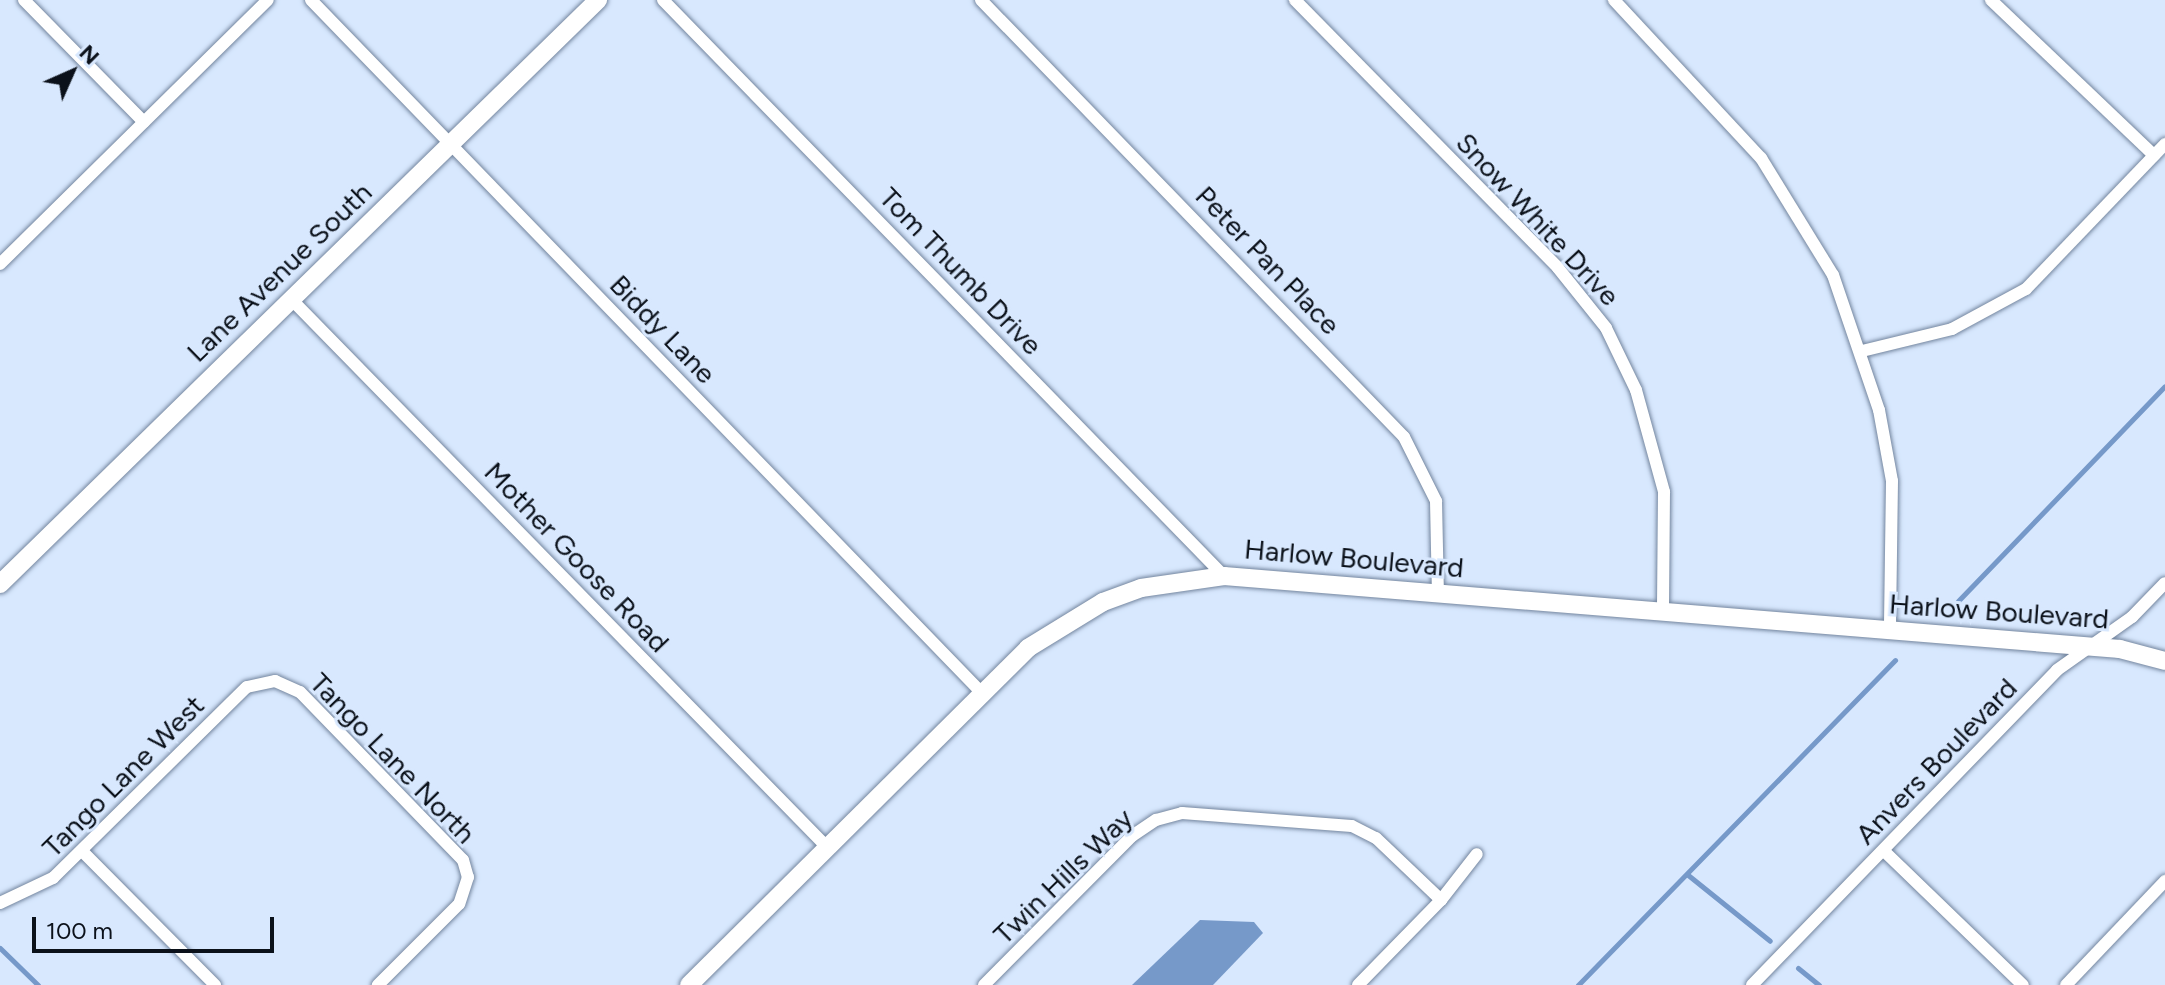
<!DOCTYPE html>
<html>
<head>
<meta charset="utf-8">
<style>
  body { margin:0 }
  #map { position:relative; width:2165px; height:985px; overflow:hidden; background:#d8e8fe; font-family:Figtree,sans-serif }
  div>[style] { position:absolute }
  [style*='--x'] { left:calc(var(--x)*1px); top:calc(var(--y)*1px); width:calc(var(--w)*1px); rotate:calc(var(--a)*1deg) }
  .water>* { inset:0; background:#7699c9 }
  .stream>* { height:5px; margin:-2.5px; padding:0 2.5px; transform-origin:2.5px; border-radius:2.5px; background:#7699c9 }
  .roads { filter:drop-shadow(0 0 2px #73859e) drop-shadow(0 0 2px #73859e) }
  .street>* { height:12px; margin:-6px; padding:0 6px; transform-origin:6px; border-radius:6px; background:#fff }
  .secondary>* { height:18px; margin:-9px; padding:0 9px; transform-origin:9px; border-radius:9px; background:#fff }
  span { translate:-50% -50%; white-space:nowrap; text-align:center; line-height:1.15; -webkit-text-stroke:6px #d8e8fe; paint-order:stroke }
  .street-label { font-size:28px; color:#0b111a }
  .north { position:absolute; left:32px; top:32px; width:80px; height:80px; -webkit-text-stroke:6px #d8e8fe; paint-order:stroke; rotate:45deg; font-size:22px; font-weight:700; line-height:32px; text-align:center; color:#0b111a }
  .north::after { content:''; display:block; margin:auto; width:28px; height:36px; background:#0b111a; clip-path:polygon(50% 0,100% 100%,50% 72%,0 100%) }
  .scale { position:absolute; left:32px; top:917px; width:242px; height:36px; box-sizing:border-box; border:4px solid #0b111a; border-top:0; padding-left:10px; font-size:24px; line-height:28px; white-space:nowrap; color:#0b111a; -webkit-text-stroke:6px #d8e8fe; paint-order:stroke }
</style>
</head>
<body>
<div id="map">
  <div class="water">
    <div style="clip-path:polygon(1200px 920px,1254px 922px,1263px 933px,1213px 985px,1132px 985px)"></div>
  </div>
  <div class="stream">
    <div style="--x:1958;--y:601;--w:298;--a:-46.1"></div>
    <div style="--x:1688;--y:875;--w:105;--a:38.8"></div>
    <div style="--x:0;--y:948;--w:53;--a:44.2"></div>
    <div style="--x:1798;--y:968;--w:27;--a:39"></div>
    <div style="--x:1578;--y:985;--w:454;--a:-45.7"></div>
  </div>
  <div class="roads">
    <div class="street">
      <div style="--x:24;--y:0;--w:171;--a:45.5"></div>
      <div style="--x:311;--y:0;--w:963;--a:45.93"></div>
      <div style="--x:663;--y:0;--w:804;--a:45.76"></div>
      <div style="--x:981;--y:0;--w:608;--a:45.93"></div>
      <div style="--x:1404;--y:437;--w:72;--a:63.4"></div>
      <div style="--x:1436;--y:501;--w:92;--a:88.8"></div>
      <div style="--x:1295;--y:0;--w:375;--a:45.5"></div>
      <div style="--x:1558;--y:268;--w:77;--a:51.3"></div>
      <div style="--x:1606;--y:328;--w:69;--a:64.2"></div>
      <div style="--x:1636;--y:390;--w:106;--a:74.6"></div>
      <div style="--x:1664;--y:492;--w:120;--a:90.5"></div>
      <div style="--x:1614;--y:0;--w:216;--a:47.1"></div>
      <div style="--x:1761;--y:158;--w:137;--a:58.4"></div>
      <div style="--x:1833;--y:275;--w:143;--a:71.2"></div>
      <div style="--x:1879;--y:410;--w:72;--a:79.6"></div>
      <div style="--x:1892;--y:481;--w:150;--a:90.8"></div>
      <div style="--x:1991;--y:0;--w:225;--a:43.6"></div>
      <div style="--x:0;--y:264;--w:376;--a:-44.6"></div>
      <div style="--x:292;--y:300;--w:765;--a:45.64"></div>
      <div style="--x:1862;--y:351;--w:93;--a:-13.7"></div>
      <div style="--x:1952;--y:329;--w:84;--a:-28.4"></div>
      <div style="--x:2026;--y:289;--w:201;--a:-46.2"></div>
      <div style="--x:82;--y:851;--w:189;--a:45.2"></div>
      <div style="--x:1884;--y:851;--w:193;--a:44"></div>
      <div style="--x:0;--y:903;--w:59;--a:-25.3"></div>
      <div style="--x:53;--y:878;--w:272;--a:-44.6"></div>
      <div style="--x:247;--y:687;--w:29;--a:-12"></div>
      <div style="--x:275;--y:681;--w:27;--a:24"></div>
      <div style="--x:300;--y:692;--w:234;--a:45.9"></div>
      <div style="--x:463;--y:860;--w:18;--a:74"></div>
      <div style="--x:468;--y:877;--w:28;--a:108"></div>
      <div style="--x:459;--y:904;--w:115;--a:135"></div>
      <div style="--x:984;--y:985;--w:210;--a:-45.2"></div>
      <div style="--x:1132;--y:836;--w:29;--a:-34"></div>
      <div style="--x:1156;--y:820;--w:27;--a:-15"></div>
      <div style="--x:1182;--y:813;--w:170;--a:4.4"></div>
      <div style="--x:1352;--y:826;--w:27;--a:27"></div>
      <div style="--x:1376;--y:838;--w:90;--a:43.6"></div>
      <div style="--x:1358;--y:985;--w:119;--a:-45.7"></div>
      <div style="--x:1441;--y:900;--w:58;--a:-52"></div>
      <div style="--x:1752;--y:985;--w:438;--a:-45.9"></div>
      <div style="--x:2057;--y:670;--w:92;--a:-35.2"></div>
      <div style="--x:2132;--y:617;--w:47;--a:-45.9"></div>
      <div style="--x:2066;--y:985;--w:144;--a:-46.4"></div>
    </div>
    <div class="secondary">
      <div style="--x:0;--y:584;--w:836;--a:-44.32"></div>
      <div style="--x:689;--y:985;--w:478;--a:-44.8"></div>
      <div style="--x:1028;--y:648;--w:88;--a:-31.5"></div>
      <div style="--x:1103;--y:602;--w:40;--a:-20.2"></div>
      <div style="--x:1141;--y:588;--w:84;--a:-8.2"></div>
      <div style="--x:1224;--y:576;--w:899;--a:4.66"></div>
      <div style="--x:2120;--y:649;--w:47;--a:14.9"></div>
    </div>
  </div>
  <div class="street-label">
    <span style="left:1538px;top:219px;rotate:47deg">Snow White Drive</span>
    <span style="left:1268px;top:260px;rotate:46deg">Peter Pan Place</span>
    <span style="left:961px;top:271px;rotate:46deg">Tom Thumb Drive</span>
    <span style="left:279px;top:272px;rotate:-44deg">Lane Avenue South</span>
    <span style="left:663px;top:329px;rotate:46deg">Biddy Lane</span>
    <span style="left:577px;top:557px;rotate:46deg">Mother Goose Road</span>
    <span style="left:1354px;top:558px;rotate:5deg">Harlow Boulevard</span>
    <span style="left:1999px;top:611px;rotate:4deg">Harlow Boulevard</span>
    <span style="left:393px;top:758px;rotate:46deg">Tango Lane North</span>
    <span style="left:1936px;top:761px;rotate:-46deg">Anvers Boulevard</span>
    <span style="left:123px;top:776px;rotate:-45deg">Tango Lane West</span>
    <span style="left:1063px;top:876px;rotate:-44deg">Twin Hills Way</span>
  </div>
  <div class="north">N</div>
  <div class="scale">100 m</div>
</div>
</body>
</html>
